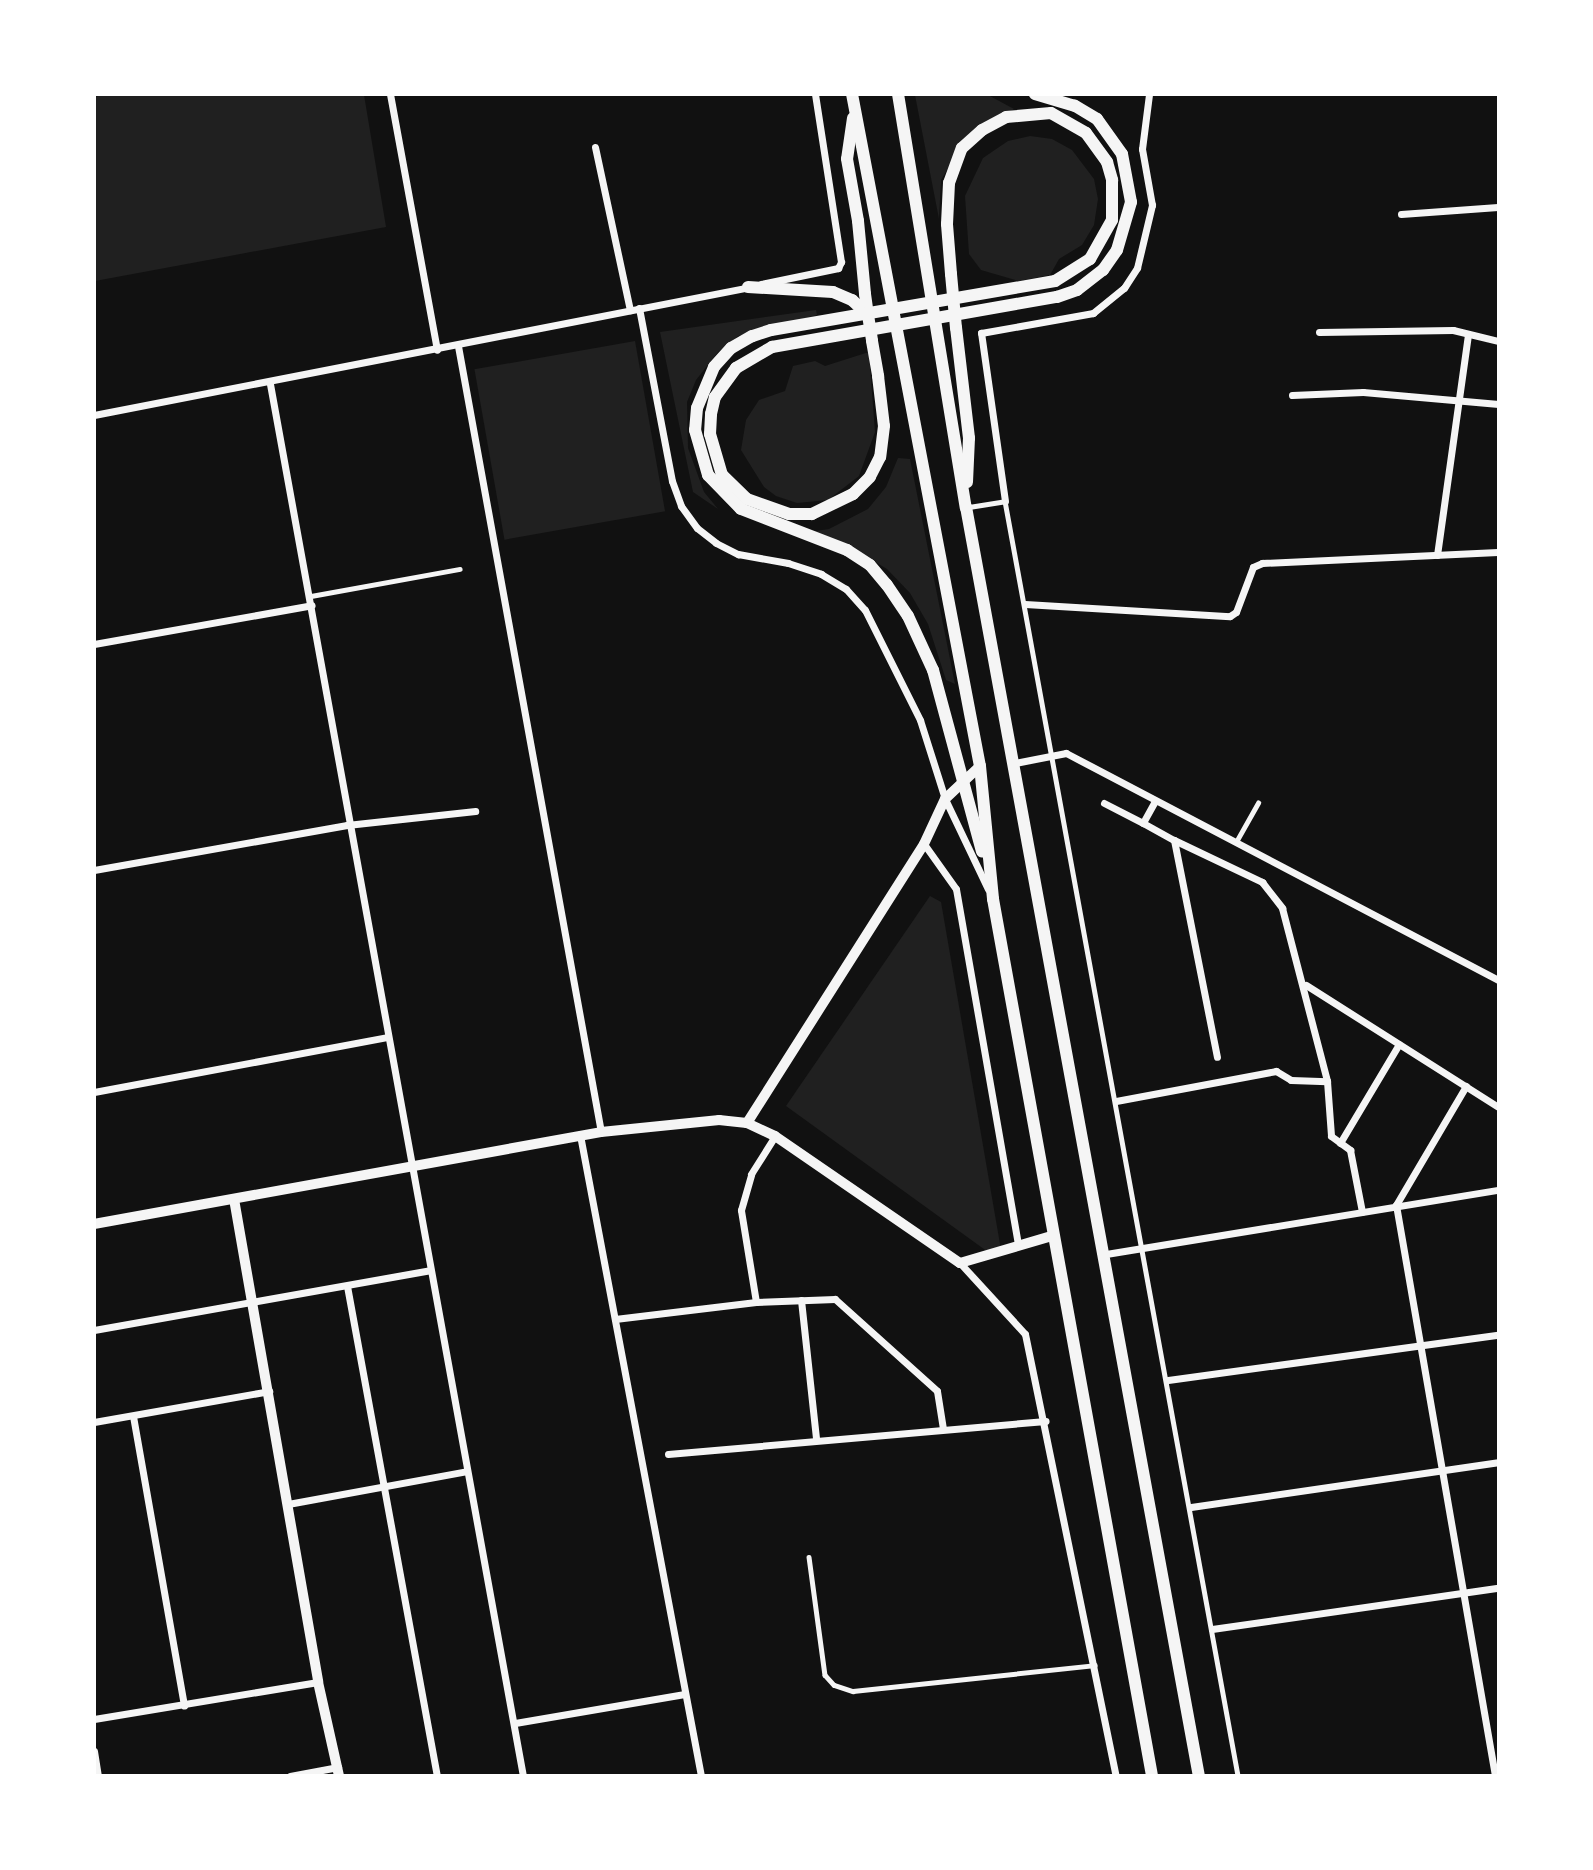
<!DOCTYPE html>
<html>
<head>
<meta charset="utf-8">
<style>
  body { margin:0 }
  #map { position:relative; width:1593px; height:1870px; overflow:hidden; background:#111; font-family:Bitter,serif }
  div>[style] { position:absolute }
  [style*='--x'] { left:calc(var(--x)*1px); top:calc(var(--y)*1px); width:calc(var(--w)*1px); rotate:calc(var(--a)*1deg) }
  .green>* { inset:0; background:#202020; transform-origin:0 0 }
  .service>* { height:4.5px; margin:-2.25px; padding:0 2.25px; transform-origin:2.25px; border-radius:2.25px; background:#f5f5f5 }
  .minor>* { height:7px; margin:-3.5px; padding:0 3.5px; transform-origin:3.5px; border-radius:3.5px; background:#f5f5f5 }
  .tertiary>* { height:10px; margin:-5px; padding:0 5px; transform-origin:5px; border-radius:5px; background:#f5f5f5 }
  .primary>* { height:12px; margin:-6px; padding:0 6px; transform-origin:6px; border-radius:6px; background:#f5f5f5 }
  span { translate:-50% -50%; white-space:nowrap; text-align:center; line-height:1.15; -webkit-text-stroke:7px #fff; paint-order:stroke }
  .frame { position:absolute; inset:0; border:96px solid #fff; pointer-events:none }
</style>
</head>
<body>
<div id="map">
  <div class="green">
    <div style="clip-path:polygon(106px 94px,364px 95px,386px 227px,95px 281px,95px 97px)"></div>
    <div style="clip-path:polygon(915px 95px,988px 95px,1014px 109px,974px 133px,955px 157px,941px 180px,939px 219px)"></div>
    <div style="clip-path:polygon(1030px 136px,1052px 139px,1072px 150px,1094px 179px,1098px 199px,1094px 225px,1082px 245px,1059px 259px,1050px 275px,1019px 281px,981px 270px,969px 254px,965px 196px,983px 158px,1008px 141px)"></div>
    <div style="clip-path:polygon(816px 310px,817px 315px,738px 336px,718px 352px,696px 380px,687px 402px,688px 448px,704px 492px,718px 509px,693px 492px,660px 332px)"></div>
    <div style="left:635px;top:341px;width:173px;height:163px;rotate:80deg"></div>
    <div style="clip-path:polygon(869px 352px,875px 432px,859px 476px,828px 500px,797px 503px,776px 496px,764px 487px,741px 450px,746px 420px,759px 400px,785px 391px,793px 366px,815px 361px,825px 366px)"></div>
    <div style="clip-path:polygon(898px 458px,910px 459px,955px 684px,946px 680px,928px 624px,910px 593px,887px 569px,852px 548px,803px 533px,829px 529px,868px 509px,886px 487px)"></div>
    <div style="clip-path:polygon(930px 896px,941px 902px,1001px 1250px,988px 1252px,786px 1106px)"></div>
  </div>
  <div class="service">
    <div style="--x:969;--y:507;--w:36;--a:-9"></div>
    <div style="--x:1005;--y:501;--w:1296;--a:79.64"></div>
    <div style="--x:311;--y:596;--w:151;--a:-10.3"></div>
    <div style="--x:1236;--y:842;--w:45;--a:-60.6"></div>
    <div style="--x:809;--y:1557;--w:119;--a:82.3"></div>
    <div style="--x:825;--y:1675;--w:13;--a:48"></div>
    <div style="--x:834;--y:1685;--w:20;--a:18"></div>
    <div style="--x:853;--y:1691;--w:243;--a:-6.1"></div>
  </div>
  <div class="minor">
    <div style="--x:390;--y:94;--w:260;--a:79.6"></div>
    <div style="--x:595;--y:147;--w:167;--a:77.9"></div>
    <div style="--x:1401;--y:214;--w:97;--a:-4.1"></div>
    <div style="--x:761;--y:284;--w:79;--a:-11.7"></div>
    <div style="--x:838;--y:268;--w:7;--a:-63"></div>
    <div style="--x:841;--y:262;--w:170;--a:-98.8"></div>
    <div style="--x:639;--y:308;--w:176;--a:79.2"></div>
    <div style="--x:672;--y:481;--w:27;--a:70"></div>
    <div style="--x:681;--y:506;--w:27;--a:54"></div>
    <div style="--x:697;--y:528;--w:24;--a:38"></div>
    <div style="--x:716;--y:543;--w:25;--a:27"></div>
    <div style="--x:738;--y:554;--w:51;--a:10.2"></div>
    <div style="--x:788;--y:563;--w:35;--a:18"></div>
    <div style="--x:821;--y:574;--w:29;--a:31"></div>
    <div style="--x:846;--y:589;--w:28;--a:48"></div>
    <div style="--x:865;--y:610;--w:123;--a:63.4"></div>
    <div style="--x:920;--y:720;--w:83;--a:72.4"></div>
    <div style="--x:945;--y:799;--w:100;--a:64.5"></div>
    <div style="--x:1319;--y:332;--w:134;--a:-0.9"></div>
    <div style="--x:1453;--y:330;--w:46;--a:13.7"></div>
    <div style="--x:458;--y:346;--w:799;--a:79.69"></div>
    <div style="--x:270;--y:384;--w:1415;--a:79.7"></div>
    <div style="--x:1292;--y:395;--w:71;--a:-2.4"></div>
    <div style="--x:1363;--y:392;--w:136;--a:5.1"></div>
    <div style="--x:94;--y:415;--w:668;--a:-11.04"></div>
    <div style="--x:1005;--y:501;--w:170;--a:-98.1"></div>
    <div style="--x:981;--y:333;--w:114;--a:-10.1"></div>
    <div style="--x:1093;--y:313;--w:40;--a:-39"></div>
    <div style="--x:1124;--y:288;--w:24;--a:-57"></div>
    <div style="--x:1137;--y:268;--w:65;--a:-76.6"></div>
    <div style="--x:1152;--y:205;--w:57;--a:-100.1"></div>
    <div style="--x:1142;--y:149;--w:55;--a:-82.7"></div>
    <div style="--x:1437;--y:555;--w:223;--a:-82"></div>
    <div style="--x:1025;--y:604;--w:205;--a:3.4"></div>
    <div style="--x:1230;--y:616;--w:7;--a:-34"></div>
    <div style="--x:1236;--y:612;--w:48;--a:-69.3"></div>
    <div style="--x:1253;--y:567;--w:10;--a:-24"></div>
    <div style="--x:1262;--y:563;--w:236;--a:-2.7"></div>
    <div style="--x:94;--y:644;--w:221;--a:-10.1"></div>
    <div style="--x:1015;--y:763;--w:52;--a:-11.1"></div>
    <div style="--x:1066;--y:753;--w:488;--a:27.7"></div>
    <div style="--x:1155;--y:801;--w:25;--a:119"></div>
    <div style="--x:1143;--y:823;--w:35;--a:29"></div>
    <div style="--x:1174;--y:840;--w:221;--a:78.8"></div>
    <div style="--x:1104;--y:803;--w:44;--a:27.1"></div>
    <div style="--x:1174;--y:840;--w:98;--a:25.5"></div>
    <div style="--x:1262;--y:882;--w:33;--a:52"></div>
    <div style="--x:1282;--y:908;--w:179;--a:75.4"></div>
    <div style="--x:1327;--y:1081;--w:55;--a:85.8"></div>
    <div style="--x:1331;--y:1136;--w:24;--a:36"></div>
    <div style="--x:1350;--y:1150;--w:63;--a:79"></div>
    <div style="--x:924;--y:844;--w:55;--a:54.6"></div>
    <div style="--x:956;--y:889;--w:362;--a:80.1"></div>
    <div style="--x:94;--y:870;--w:257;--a:-10.1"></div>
    <div style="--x:347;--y:825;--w:129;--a:-6.2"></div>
    <div style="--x:1306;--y:985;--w:227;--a:32.4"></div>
    <div style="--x:1466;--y:1086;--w:138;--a:120.5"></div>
    <div style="--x:1396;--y:1205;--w:580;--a:80.16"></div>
    <div style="--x:94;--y:1092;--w:298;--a:-10.6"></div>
    <div style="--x:1116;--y:1101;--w:163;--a:-10.6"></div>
    <div style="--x:1276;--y:1071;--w:17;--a:31"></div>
    <div style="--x:1291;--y:1080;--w:36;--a:2"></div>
    <div style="--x:580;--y:1135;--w:652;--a:79.31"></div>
    <div style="--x:1340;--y:1143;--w:115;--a:-59.2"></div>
    <div style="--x:1106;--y:1254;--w:397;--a:-9.3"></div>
    <div style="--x:960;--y:1263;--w:96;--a:47.5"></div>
    <div style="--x:1025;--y:1334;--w:451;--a:78.4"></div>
    <div style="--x:347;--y:1286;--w:498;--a:79.6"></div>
    <div style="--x:801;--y:1300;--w:139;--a:83.8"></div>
    <div style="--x:756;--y:1302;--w:93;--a:-99.3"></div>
    <div style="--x:741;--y:1210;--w:37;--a:-74"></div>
    <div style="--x:751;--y:1174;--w:45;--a:-57.7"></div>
    <div style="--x:615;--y:1319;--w:142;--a:-6.9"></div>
    <div style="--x:756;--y:1302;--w:79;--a:-2.2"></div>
    <div style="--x:835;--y:1299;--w:137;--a:42"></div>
    <div style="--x:937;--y:1391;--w:38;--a:81"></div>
    <div style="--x:94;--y:1330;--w:341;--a:-10.1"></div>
    <div style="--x:1168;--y:1380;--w:333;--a:-7.8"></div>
    <div style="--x:133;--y:1416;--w:294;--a:80"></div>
    <div style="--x:94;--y:1422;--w:178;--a:-10"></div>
    <div style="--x:668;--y:1454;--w:379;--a:-5"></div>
    <div style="--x:288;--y:1504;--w:182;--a:-10.4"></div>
    <div style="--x:1191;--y:1507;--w:310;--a:-8.3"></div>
    <div style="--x:1212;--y:1629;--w:289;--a:-8.2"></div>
    <div style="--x:94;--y:1719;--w:227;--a:-9.4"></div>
    <div style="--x:515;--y:1723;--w:172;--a:-9.7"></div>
    <div style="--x:94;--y:1751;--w:25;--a:81"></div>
    <div style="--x:290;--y:1776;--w:49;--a:-10.6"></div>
  </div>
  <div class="tertiary">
    <div style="--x:747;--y:1123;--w:330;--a:-57.6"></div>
    <div style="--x:924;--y:844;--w:50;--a:-65"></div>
    <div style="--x:945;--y:799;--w:48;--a:-43.3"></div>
    <div style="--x:234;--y:1199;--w:490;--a:80.1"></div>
    <div style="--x:318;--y:1682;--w:96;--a:77.4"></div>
    <div style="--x:94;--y:1224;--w:515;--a:-10.28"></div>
    <div style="--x:601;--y:1132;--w:119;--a:-5.8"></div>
    <div style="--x:719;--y:1120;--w:28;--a:6"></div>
    <div style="--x:747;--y:1123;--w:31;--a:25"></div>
    <div style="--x:775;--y:1136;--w:224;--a:34.5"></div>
    <div style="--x:960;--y:1263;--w:96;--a:-16.4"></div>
  </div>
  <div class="primary">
    <div style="--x:852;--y:94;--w:684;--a:79.22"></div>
    <div style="--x:980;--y:766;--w:134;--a:84.4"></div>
    <div style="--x:993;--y:899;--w:891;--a:79.72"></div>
    <div style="--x:898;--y:94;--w:419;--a:80.7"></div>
    <div style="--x:966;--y:507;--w:1290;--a:79.6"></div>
    <div style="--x:853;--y:118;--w:41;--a:98.3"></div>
    <div style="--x:847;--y:159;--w:63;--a:79.9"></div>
    <div style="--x:858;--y:221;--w:73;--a:84.5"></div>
    <div style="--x:865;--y:294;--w:21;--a:82"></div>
    <div style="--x:868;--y:315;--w:26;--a:81"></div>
    <div style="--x:872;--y:341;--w:36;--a:80"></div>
    <div style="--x:878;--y:376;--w:50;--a:83.2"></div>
    <div style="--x:884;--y:426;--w:31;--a:97"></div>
    <div style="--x:880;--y:457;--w:22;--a:117"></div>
    <div style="--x:870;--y:477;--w:24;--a:135"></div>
    <div style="--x:853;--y:494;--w:46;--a:154"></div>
    <div style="--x:812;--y:514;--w:23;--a:180"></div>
    <div style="--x:789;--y:514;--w:45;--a:-160.3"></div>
    <div style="--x:747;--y:499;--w:35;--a:-136"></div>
    <div style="--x:722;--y:475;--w:43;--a:-106.3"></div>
    <div style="--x:710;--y:434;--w:20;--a:-87"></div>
    <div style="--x:711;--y:414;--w:17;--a:-77"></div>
    <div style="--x:715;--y:397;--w:36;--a:-54"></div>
    <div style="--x:736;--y:368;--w:42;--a:-30.3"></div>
    <div style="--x:772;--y:347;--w:289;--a:-10"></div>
    <div style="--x:1057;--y:297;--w:21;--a:-19"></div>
    <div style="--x:1077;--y:290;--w:33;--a:-38"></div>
    <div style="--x:1103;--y:270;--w:24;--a:-55"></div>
    <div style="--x:1117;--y:250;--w:50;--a:-73.7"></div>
    <div style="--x:1131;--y:202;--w:49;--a:-100.6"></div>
    <div style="--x:1122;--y:154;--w:43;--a:-125.5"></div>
    <div style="--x:1097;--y:119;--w:26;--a:-149"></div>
    <div style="--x:1075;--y:106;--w:42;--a:-163.3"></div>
    <div style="--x:748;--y:287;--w:85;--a:3.4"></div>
    <div style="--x:833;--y:292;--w:21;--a:23"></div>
    <div style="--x:852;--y:300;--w:22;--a:43"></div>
    <div style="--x:967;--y:482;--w:44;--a:-87.4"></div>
    <div style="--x:969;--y:438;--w:111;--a:-96.7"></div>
    <div style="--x:956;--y:328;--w:54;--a:-95.3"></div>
    <div style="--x:951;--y:274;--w:50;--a:-94.6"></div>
    <div style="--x:947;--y:224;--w:41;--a:-87.2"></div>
    <div style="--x:949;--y:183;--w:37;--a:-70"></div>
    <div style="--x:962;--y:148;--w:27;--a:-42"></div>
    <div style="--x:982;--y:130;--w:27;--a:-28"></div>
    <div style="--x:1006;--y:117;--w:45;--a:-5.1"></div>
    <div style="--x:1051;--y:113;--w:40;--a:29.7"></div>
    <div style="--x:1086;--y:133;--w:36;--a:54"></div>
    <div style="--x:1107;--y:162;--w:19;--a:74"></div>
    <div style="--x:1112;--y:180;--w:40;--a:90"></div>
    <div style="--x:1112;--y:220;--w:45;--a:119.4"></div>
    <div style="--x:1090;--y:259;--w:41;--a:147.8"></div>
    <div style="--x:1055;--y:281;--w:288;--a:170.2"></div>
    <div style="--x:771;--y:330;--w:20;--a:162"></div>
    <div style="--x:752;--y:336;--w:24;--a:150"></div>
    <div style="--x:731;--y:348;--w:25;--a:132"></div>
    <div style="--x:714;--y:367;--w:44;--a:112.5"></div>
    <div style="--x:697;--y:408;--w:22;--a:95"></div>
    <div style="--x:695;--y:430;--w:47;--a:73.9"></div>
    <div style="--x:708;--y:475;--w:47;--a:45.9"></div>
    <div style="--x:741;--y:509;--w:114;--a:21.1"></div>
    <div style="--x:847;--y:550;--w:27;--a:33"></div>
    <div style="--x:870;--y:565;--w:26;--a:50"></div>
    <div style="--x:887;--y:585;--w:37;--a:56"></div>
    <div style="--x:908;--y:616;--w:60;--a:65.2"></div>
    <div style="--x:933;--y:670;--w:188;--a:74.9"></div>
  </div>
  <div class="frame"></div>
</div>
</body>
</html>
